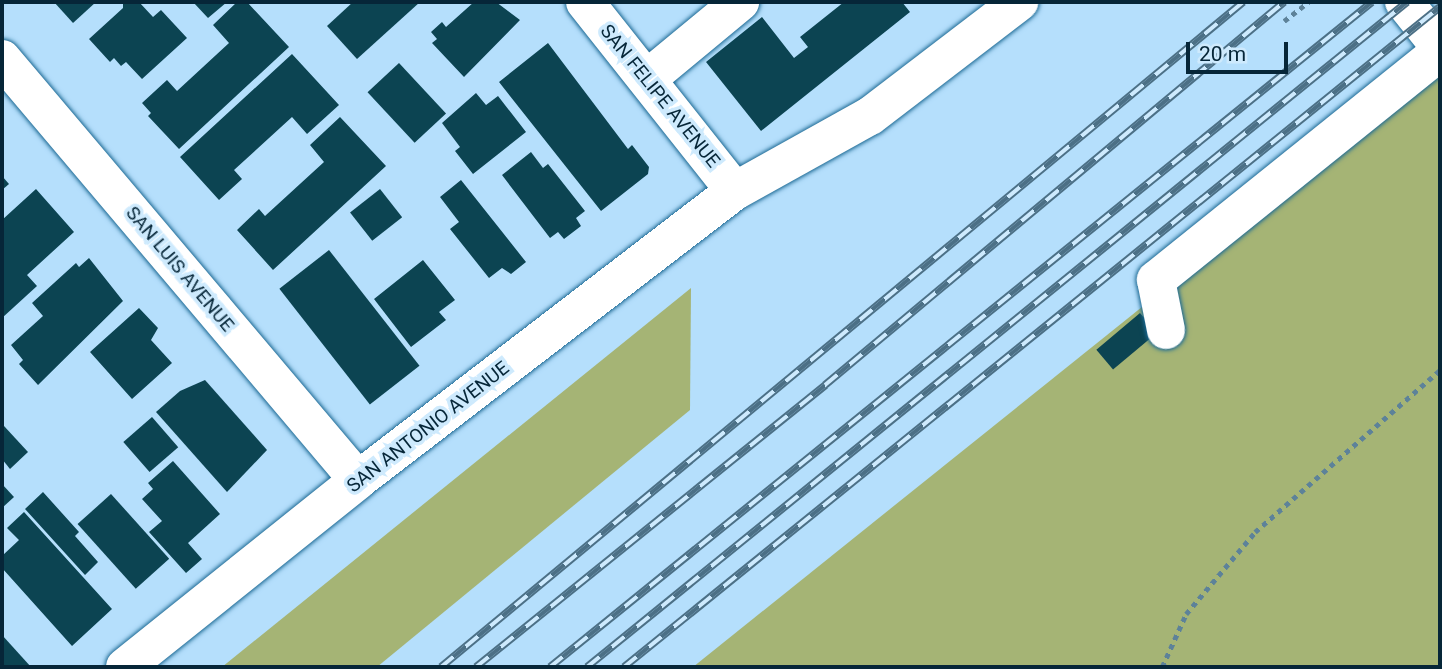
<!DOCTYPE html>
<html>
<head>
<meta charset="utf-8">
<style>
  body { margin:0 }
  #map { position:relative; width:1442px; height:669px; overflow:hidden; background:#b5dffc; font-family:Roboto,sans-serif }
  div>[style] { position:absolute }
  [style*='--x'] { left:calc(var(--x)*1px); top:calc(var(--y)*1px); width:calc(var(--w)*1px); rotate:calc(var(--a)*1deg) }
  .green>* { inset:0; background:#a5b475 }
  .building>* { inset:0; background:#0c4452; transform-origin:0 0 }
  .path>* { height:4.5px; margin-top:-2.25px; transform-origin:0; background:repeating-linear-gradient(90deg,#5d8299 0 5px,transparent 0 10px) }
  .roads { filter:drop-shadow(0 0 2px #1c6994) drop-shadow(0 0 2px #1c6994) }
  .minor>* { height:38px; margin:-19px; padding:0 19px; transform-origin:19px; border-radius:19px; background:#fff }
  .rail>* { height:8px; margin-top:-4px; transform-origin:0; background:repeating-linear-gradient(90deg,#ceeafd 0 16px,#4c7086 0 32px); box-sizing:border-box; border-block:2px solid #4c7086 }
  span { translate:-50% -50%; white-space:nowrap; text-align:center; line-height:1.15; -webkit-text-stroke:7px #ceeafd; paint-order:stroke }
  .street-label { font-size:19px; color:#062638 }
  .frame { position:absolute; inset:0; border:4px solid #062638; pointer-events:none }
  .scale { position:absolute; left:1186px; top:42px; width:102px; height:32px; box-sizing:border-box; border:4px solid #062638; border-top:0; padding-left:9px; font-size:21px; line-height:24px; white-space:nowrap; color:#062638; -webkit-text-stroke:5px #ceeafd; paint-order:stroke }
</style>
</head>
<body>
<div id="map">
  <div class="green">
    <div style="clip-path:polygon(1440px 68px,1440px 667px,693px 667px)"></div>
    <div style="clip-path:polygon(691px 288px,690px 410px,377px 667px,222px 667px)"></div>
  </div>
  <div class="building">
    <div style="clip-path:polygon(54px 2px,96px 2px,73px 23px)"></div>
    <div style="clip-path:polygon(123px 2px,139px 2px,153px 17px,161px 10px,187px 38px,142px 79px,126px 62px,121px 66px,114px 58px,110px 62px,89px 39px,123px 8px)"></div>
    <div style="clip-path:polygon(193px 2px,227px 2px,208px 18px)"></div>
    <div style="clip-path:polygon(237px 2px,247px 2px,289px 47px,179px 149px,148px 116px,151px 113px,142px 103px,167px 80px,177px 91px,229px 43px,213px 25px)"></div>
    <div style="clip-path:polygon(353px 2px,420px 2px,357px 59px,327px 26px)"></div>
    <div style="clip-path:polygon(474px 2px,496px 2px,520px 20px,464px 77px,432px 43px,437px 39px,431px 32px,442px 22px,446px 27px)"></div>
    <div style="clip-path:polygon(844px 2px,902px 2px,910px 12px,761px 131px,706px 62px,762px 17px,794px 58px,808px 47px,800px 37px)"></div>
    <div style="clip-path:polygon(548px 43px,628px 149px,632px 145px,649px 167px,648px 174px,601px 211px,499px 82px)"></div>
    <div style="clip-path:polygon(292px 54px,339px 105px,307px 134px,292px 117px,234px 170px,242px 179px,219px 200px,180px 157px)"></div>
    <div style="left:399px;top:63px;width:69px;height:43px;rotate:47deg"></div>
    <div style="clip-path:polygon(476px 93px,486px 105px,498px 96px,526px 132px,473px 174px,455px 151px,460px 147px,442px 123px)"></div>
    <div style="clip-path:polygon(340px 117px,386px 166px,273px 270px,237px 230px,259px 209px,265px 216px,324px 162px,310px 145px)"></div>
    <div style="clip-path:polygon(531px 152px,543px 168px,548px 164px,585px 211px,576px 218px,581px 226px,564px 239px,558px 232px,550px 238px,502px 175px)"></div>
    <div style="clip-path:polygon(2px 176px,9px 184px,2px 190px)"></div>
    <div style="clip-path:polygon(461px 180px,526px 262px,511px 274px,502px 268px,489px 278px,450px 229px,459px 222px,440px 197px)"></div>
    <div style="clip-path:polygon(36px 189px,74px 232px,27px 275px,37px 286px,2px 318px,2px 220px)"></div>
    <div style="left:380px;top:189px;width:36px;height:38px;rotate:52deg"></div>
    <div style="left:329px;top:250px;width:147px;height:63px;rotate:52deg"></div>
    <div style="clip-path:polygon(89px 258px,123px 301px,38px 385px,19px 364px,23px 360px,11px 345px,43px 316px,32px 303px,76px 263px,79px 267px)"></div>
    <div style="clip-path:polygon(423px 260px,455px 300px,439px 312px,446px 320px,411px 347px,374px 299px)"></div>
    <div style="clip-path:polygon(139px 308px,158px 328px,151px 340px,172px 363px,132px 399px,90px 352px)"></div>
    <div style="left:1140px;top:313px;width:26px;height:57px;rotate:50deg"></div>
    <div style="clip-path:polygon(205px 380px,267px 450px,227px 492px,156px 412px,180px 391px)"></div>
    <div style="left:152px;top:417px;width:40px;height:38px;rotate:49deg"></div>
    <div style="clip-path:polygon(4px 426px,28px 452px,10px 469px,2px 459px)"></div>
    <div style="clip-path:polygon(173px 461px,220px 514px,188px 543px,202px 559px,186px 573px,149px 532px,162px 521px,142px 499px,153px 489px,148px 483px)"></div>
    <div style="clip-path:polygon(2px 484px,14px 497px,2px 508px)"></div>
    <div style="clip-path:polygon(43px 492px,79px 532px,75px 536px,98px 562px,85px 575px,25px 509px)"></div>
    <div style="left:111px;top:494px;width:87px;height:45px;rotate:48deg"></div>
    <div style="clip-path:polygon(24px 512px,112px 609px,72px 646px,2px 568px,2px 556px,19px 540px,7px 528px)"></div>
    <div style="clip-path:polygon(2px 635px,31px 667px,2px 667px)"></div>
  </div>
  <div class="path">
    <div style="--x:1284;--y:21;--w:31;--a:-38"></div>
    <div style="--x:1162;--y:667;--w:58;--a:-65.6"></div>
    <div style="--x:1186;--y:614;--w:107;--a:-49.9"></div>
    <div style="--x:1255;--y:532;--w:246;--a:-41.2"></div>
  </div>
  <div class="roads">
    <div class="minor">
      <div style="--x:585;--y:2;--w:241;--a:51.6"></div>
      <div style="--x:1404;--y:2;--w:58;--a:51.3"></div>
      <div style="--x:2;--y:59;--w:551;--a:49.78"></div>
      <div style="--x:647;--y:79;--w:121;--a:-39.6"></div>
      <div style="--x:1166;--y:330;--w:51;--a:-101.3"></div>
      <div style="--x:1156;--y:280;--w:364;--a:-38.8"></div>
      <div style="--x:125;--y:667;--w:299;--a:-38.7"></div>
      <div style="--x:358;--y:480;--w:475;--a:-37.5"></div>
      <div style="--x:735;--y:191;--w:154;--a:-29.1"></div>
      <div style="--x:870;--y:116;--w:188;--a:-37.4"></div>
    </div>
  </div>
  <div class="rail">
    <div style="--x:441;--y:667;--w:1042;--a:-39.66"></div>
    <div style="--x:476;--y:667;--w:449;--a:-38.9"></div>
    <div style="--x:825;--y:385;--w:598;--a:-39.84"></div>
    <div style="--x:550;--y:667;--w:1057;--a:-38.97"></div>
    <div style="--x:587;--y:667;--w:1056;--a:-39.04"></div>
    <div style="--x:624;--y:667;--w:1050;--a:-38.97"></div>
  </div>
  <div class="street-label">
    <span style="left:660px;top:96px;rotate:51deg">SAN FELIPE AVENUE</span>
    <span style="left:180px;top:269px;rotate:50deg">SAN LUIS AVENUE</span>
    <span style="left:428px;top:427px;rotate:-38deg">SAN ANTONIO AVENUE</span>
  </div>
  <div class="frame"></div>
  <div class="scale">20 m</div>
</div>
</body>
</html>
